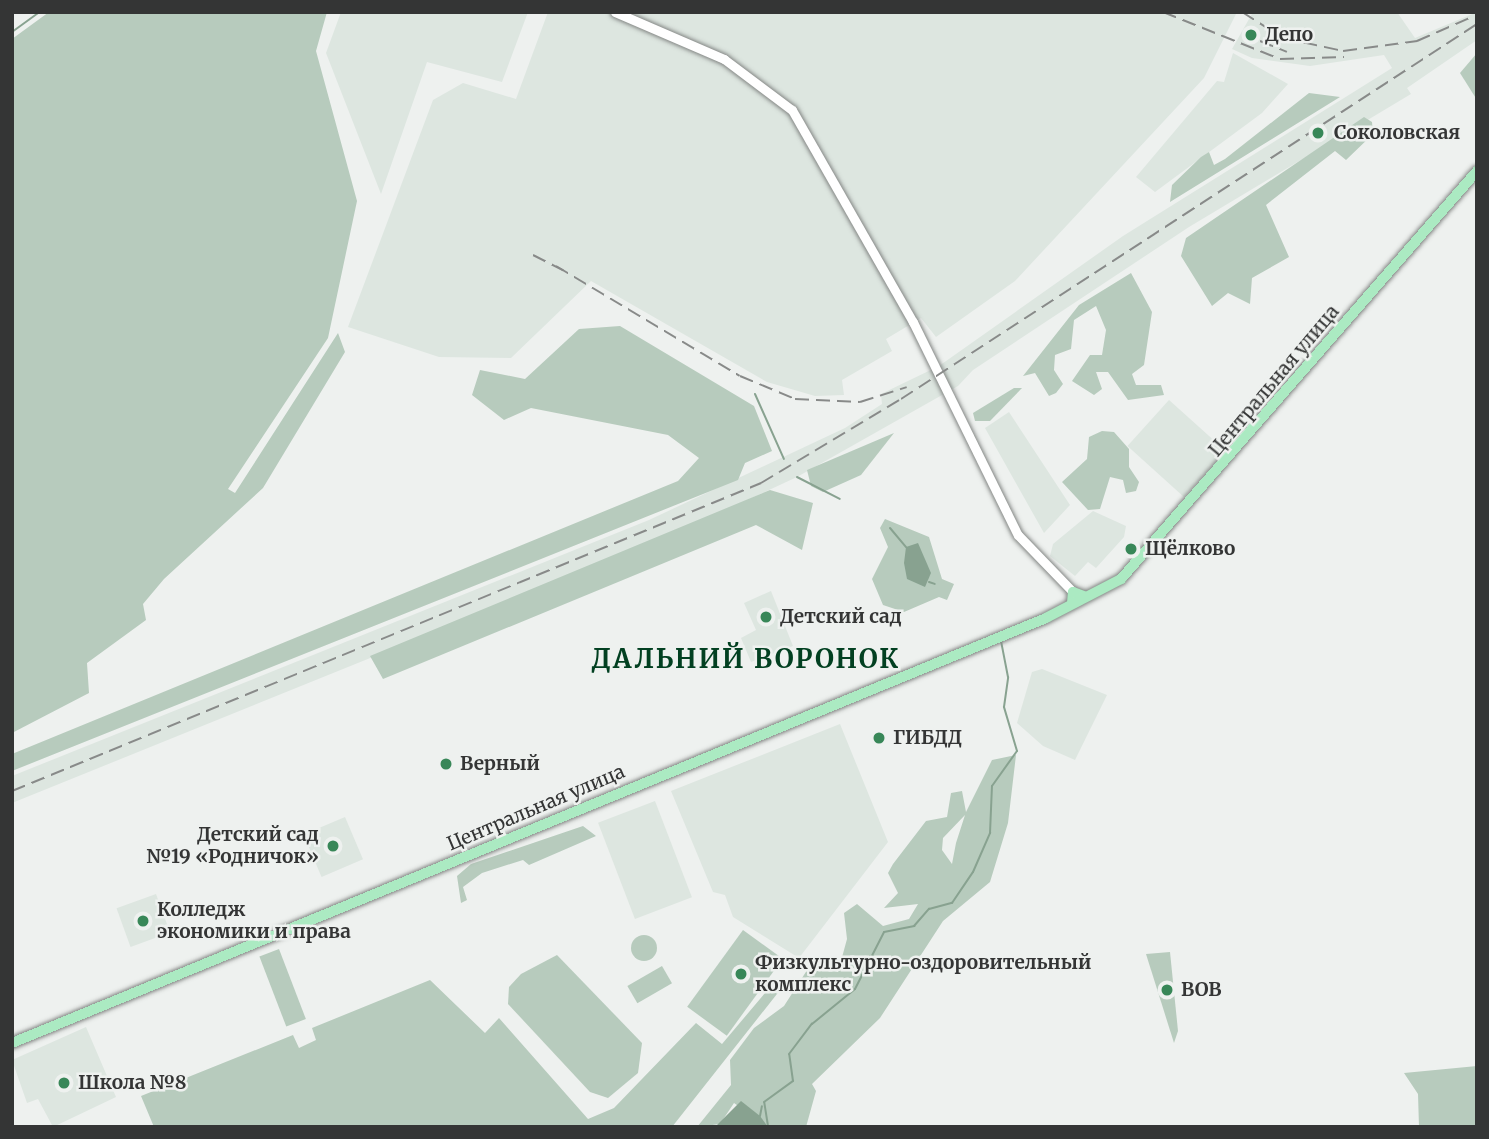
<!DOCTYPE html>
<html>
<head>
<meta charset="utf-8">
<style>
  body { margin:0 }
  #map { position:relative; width:1489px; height:1139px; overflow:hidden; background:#eef1ef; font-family:Merriweather,serif }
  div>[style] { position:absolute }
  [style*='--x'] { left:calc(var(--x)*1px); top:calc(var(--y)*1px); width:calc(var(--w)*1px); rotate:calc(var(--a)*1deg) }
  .built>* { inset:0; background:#dde6e0; transform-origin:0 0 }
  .green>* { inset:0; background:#b7cbbd; transform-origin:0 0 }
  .round { border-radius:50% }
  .water>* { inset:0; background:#88a290 }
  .stream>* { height:2px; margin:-1px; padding:0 1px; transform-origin:1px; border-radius:1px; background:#88a290 }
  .roads { filter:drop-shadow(0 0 2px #848785) drop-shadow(0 0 2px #848785) }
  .minor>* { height:9px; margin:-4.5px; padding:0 4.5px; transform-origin:4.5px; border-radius:4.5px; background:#fff }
  .major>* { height:10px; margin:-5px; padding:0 5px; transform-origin:5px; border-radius:5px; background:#abeac2 }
  .rail>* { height:2px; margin-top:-1px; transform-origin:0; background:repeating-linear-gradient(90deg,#888a89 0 14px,transparent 0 21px) }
  .dots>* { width:19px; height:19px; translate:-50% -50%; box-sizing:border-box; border:4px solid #eef1ef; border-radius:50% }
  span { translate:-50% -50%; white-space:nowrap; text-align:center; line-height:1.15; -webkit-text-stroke:5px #eef1ef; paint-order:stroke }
  .poi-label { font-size:19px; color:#343535; font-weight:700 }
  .left { translate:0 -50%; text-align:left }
  .right { translate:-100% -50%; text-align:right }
  .street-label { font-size:19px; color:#343535 }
  .district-label { font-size:26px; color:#024021; font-weight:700; letter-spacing:2px }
  .frame { position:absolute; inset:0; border:14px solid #343535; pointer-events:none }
</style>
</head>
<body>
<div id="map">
  <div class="built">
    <div style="clip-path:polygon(341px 12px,528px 12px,502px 82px,427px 62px,381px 194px,326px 53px)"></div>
    <div style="clip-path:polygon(548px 12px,1237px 12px,1204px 78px,1015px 281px,936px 337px,921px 318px,886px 339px,892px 351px,842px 380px,844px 395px,815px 396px,767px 382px,591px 281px,511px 358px,439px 357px,348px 327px,433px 100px,463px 83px,516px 99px)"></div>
    <div style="clip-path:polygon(1253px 12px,1397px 12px,1415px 38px,1477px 12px,1477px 40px,1407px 88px,1411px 94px,1189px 227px,973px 370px,958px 386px,797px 477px,657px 542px,12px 803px,12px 776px,649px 520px,845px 428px,882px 404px,881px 394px,939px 366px,1123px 236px,1392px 68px,1384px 55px,1310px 66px,1252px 58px,1232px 49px)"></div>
    <div style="clip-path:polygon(1233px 53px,1288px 84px,1262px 113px,1155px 192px,1136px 177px,1217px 81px,1224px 82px)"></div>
    <div style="left:1169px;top:400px;width:76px;height:62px;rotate:42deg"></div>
    <div style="clip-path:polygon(1009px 412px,1070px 505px,1044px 533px,985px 428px)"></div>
    <div style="clip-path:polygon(1093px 511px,1126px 526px,1124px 537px,1096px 568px,1088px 562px,1075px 576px,1050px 556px,1053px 544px)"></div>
    <div style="clip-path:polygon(771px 591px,793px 646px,751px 662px,741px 638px,756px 630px,744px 603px)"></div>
    <div style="clip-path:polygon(1042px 669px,1107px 695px,1075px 760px,1043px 746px,1017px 723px,1032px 672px)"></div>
    <div style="clip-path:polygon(840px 724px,888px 842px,799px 958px,733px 917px,725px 895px,713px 892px,671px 791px)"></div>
    <div style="left:655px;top:801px;width:103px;height:61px;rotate:69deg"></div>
    <div style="left:345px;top:817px;width:46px;height:45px;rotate:67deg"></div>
    <div style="left:156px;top:894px;width:41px;height:42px;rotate:70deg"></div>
    <div style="clip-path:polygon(86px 1027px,116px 1097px,53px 1127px,38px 1099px,27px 1103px,12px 1060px)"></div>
  </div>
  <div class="green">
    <div style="clip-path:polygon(49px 12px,327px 12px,316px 51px,357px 201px,328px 338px,228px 489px,235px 493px,338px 333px,345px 352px,263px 488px,164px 579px,143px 604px,146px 620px,87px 663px,89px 693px,12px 733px,12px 39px)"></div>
    <div style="clip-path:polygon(1477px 53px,1477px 100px,1460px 73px)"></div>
    <div style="clip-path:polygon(1309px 93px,1340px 97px,1170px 202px,1172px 185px,1201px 157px,1209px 152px,1214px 165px,1225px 159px)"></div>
    <div style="clip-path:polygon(1364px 117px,1372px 122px,1373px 134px,1346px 160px,1335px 151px,1266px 205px,1289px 257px,1252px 278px,1250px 304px,1228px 293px,1212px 306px,1181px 256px,1186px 238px)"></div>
    <div style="clip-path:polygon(1131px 273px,1152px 312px,1144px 365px,1132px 374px,1136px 385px,1161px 385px,1164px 395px,1128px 400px,1108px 372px,1096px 372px,1102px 389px,1094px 395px,1072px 381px,1090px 355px,1102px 355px,1106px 330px,1096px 306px,1074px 320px,1071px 349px,1055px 355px,1054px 370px,1063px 384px,1056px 393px,1049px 396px,1035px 373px,1023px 376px,1079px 305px)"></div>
    <div style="clip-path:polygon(620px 326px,754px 406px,772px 451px,745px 463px,738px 480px,12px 771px,12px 754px,678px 481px,699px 458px,668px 435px,531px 408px,504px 420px,472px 395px,480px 370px,525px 379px,579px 329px)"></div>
    <div style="clip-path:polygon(1014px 388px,1022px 388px,990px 421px,975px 421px,973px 413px)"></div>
    <div style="clip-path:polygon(1102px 431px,1114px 432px,1129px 449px,1129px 467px,1139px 482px,1136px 491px,1126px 493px,1123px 480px,1110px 477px,1100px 509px,1088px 510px,1062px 482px,1087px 459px,1089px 437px)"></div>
    <div style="clip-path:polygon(894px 433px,861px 475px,823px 492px,811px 486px,807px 470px)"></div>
    <div style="clip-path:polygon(770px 490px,813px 503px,802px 550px,756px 525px,383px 679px,370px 656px)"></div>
    <div style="clip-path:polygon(885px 519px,929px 537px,942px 579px,954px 584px,947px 600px,939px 597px,904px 612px,883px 605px,872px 579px,888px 547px,880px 528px)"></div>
    <div style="clip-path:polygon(evenodd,1016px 755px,1008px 823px,990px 882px,943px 921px,880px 1018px,812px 1084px,816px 1091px,806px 1127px,768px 1127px,734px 1103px,720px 1124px,697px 1127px,731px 1085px,730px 1060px,754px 1028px,784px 1006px,811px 964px,838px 972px,847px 939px,844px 913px,857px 904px,883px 926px,909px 919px,918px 904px,884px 908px,898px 893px,888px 873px,893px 864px,926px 821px,947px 817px,951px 793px,962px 791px,966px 812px,992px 760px,1016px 755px,965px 815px,956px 843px,952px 864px,942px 850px,943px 838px,965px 815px)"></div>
    <div style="clip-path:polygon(583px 826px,596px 836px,529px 865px,523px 860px,482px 873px,463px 887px,467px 900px,461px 903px,457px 876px,471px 864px)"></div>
    <div style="left:743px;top:930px;width:49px;height:95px;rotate:36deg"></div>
    <div class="round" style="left:631px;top:935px;width:26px;height:26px"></div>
    <div style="left:279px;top:949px;width:75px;height:21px;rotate:69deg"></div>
    <div style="clip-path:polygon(1170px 952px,1178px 1031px,1174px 1043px,1146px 954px)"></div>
    <div style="clip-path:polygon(557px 955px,642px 1043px,638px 1073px,608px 1098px,590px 1092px,508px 1004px,509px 987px,521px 974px)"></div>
    <div style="left:662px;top:966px;width:20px;height:40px;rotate:60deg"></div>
    <div style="clip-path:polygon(430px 980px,485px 1033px,499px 1018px,588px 1119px,614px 1108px,696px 1023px,722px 1044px,776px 980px,784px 985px,672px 1127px,154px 1127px,141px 1096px,293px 1035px,299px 1048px,316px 1040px,312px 1028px)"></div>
    <div style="clip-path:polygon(1477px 1066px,1477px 1127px,1419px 1127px,1418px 1094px,1404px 1073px)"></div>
  </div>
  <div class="water">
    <div style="clip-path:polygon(918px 543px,931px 573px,925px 587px,907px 579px,904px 563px,906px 547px)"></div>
    <div style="clip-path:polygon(741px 1101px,760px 1116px,768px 1127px,715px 1127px)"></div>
  </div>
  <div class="stream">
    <div style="--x:12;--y:32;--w:34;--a:-36"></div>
    <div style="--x:755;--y:394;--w:71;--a:66"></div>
    <div style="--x:797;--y:477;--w:48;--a:27.1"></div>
    <div style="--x:890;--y:528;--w:25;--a:50"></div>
    <div style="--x:929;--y:582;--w:6;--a:18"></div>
    <div style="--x:760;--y:1116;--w:10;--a:-79"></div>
    <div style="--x:768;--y:1126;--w:24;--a:-99"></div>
    <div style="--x:764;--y:1102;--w:36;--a:-36"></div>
    <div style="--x:793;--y:1081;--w:27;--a:-98"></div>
    <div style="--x:789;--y:1054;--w:38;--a:-53"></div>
    <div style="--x:812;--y:1024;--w:55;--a:-39.1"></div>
    <div style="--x:855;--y:989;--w:64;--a:-63"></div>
    <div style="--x:884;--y:932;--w:31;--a:-11"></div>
    <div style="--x:914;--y:926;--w:23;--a:-49"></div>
    <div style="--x:929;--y:909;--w:24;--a:-15"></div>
    <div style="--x:952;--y:903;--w:37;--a:-56"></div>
    <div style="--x:973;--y:872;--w:43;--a:-66.4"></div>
    <div style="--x:990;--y:833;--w:47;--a:-87.6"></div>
    <div style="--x:992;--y:786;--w:43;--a:-54.5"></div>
    <div style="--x:1017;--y:751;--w:46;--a:-106.5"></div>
    <div style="--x:1004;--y:707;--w:30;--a:-82"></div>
    <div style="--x:1008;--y:677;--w:36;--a:-101"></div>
  </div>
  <div class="roads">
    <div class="minor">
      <div style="--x:615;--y:12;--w:119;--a:23.3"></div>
      <div style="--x:724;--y:59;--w:85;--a:36.9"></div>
      <div style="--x:792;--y:110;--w:244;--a:60.3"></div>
      <div style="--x:913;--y:322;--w:237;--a:63.8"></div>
      <div style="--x:1018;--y:535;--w:79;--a:46"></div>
    </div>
    <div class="major">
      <div style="--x:1072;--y:603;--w:11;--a:-85"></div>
      <div style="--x:1073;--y:592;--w:12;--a:20"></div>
      <div style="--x:12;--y:1043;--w:1118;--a:-22.34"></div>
      <div style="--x:1046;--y:618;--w:85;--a:-27.5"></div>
      <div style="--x:1121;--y:579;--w:541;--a:-48.89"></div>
    </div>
  </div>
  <div class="rail">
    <div style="--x:1163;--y:12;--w:126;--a:21.9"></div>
    <div style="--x:1280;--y:59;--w:64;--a:-1.8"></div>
    <div style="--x:1242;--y:12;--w:49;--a:32.4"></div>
    <div style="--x:1283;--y:38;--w:61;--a:12.2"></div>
    <div style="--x:1343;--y:51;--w:75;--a:-7.7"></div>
    <div style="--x:1417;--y:41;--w:62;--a:-23.7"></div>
    <div style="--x:1260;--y:41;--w:29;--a:22"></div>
    <div style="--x:533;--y:255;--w:34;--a:27"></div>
    <div style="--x:556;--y:266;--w:214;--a:30.9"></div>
    <div style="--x:740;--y:376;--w:60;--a:22.7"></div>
    <div style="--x:795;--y:399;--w:65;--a:2.6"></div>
    <div style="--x:860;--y:402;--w:49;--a:-17.7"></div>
    <div style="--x:12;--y:791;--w:810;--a:-22.35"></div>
    <div style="--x:761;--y:483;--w:163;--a:-31"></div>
    <div style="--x:901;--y:399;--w:687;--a:-33.07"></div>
  </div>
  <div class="dots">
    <div style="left:1251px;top:35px;background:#388758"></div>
    <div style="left:1318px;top:133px;background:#388758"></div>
    <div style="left:1131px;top:549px;background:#388758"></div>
    <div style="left:766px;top:617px;background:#388758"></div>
    <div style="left:879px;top:738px;background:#388758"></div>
    <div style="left:446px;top:764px;background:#388758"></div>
    <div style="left:333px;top:846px;background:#388758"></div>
    <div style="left:143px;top:921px;background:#388758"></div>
    <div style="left:741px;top:974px;background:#388758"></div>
    <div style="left:1167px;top:990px;background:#388758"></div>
    <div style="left:64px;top:1083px;background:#388758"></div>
  </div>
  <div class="poi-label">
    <span class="left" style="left:1265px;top:35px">Депо</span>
    <span class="left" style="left:1334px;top:133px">Соколовская</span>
    <span class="left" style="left:1145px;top:549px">Щёлково</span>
    <span class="left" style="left:780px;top:617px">Детский сад</span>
    <span class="left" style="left:893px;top:738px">ГИБДД</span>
    <span class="left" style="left:460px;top:764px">Верный</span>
    <span class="right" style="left:319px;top:846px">Детский сад<br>№19 «Родничок»</span>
    <span class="left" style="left:157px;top:921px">Колледж<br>экономики и права</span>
    <span class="left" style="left:755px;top:974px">Физкультурно-оздоровительный<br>комплекс</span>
    <span class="left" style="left:1181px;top:990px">ВОВ</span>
    <span class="left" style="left:78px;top:1083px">Школа №8</span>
  </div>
  <div class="street-label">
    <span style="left:1274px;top:381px;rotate:-50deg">Центральная улица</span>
    <span style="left:536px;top:808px;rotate:-23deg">Центральная улица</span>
  </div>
  <div class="district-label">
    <span style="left:746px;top:659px">ДАЛЬНИЙ ВОРОНОК</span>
  </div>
  <div class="frame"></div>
</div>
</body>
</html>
